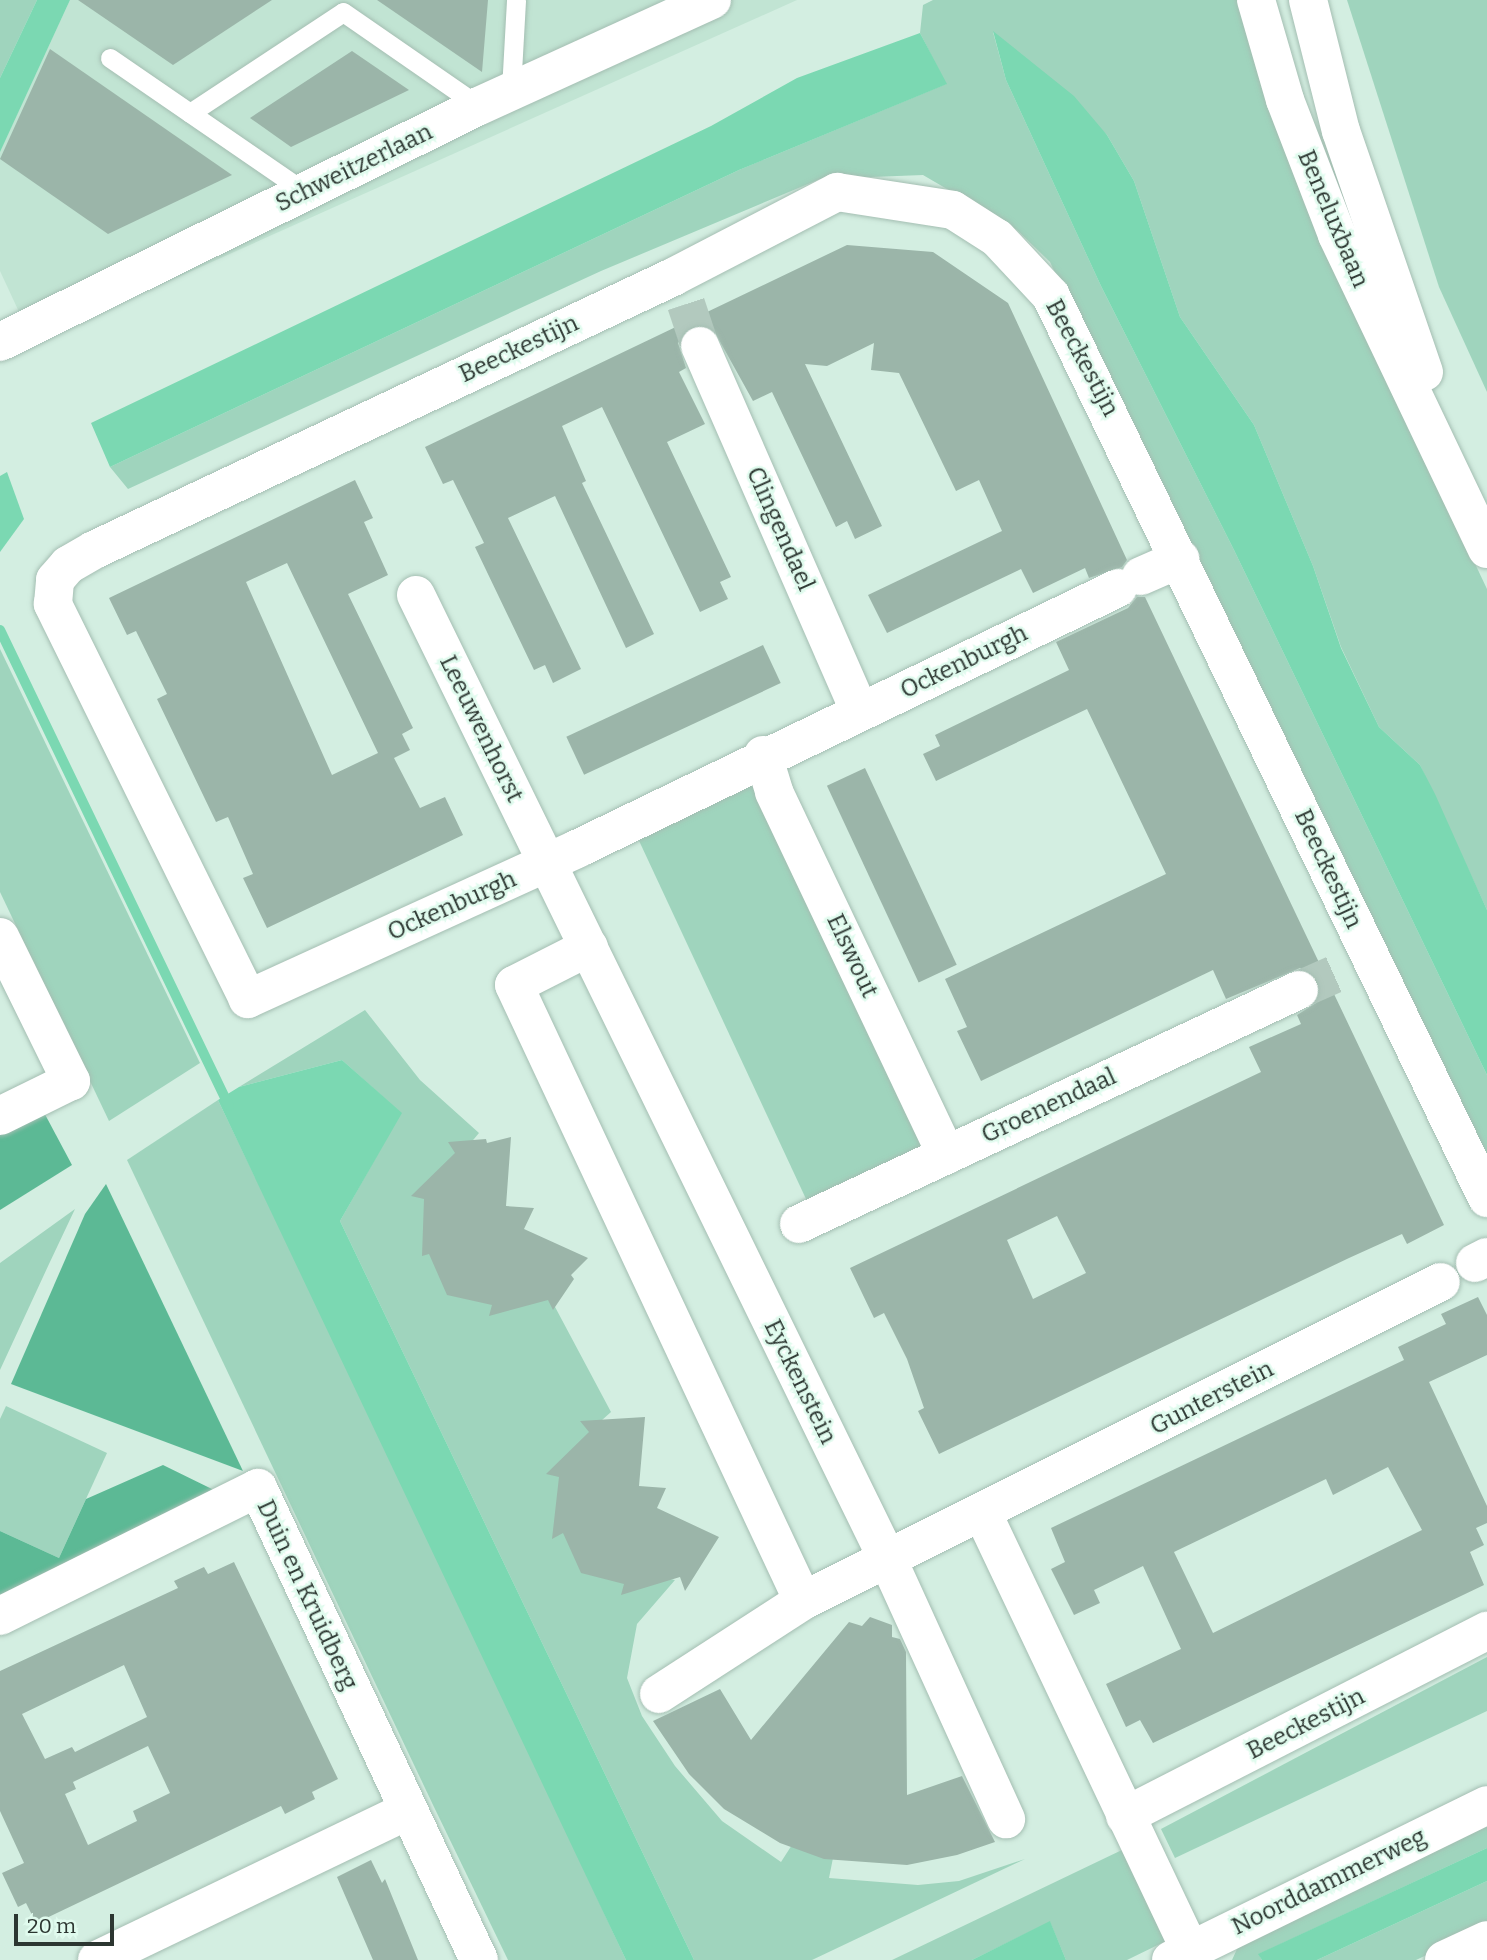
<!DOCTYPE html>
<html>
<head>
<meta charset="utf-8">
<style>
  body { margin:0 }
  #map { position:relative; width:1487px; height:1960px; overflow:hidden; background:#d3eee1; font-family:Bitter,serif }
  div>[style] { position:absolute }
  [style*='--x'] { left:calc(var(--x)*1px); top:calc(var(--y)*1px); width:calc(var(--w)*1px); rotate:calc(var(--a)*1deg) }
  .built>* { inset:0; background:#c1e4d3 }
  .green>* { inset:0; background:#9fd4bd; transform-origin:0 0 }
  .forest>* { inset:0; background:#5cb995 }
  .water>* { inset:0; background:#7bd8b2 }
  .stream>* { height:10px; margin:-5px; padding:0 5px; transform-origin:5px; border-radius:5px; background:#7bd8b2 }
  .building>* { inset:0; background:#9bb5a9; transform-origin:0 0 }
  .street-tunnel>* { height:38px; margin-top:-19px; transform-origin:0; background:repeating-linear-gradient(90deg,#b2c9be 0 38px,transparent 0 57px) }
  .roads { filter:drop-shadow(0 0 2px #a4beb2) drop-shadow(0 0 2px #a4beb2) }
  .lane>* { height:19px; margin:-9.5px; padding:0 9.5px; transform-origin:9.5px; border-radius:9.5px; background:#fff }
  .street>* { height:38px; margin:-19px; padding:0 19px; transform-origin:19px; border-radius:19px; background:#fff }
  .secondary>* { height:38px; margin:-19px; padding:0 19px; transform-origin:19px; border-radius:19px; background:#fff }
  .primary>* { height:38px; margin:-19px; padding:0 19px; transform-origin:19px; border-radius:19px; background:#fff }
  span { translate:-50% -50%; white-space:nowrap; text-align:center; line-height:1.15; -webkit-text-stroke:5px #e0fbee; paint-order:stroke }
  .street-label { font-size:24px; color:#2c3631 }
  .scale { position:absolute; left:14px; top:1914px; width:100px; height:32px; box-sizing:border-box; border:4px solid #2c3631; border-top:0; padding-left:9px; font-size:21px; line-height:24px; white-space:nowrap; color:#2c3631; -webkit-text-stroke:5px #e0fbee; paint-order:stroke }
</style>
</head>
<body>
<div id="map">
  <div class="built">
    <div style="clip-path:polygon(70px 0,797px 0,33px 342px,0 271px,0 151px)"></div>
  </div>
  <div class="green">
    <div style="clip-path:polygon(0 0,37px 0,0 78px)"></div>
    <div style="clip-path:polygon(933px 0,1238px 0,1304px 203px,1487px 589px,1487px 910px,1420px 765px,1379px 727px,1341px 647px,1313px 566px,1254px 425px,1180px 317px,1134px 181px,1107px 135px,993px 32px,1006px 80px,1101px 286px,1234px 550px,1487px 1075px,1487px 1193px,1050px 262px,1017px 230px,923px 175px,820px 179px,601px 271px,128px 489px,110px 467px,739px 170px,946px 84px,920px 33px,923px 5px)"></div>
    <div style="clip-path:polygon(1347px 0,1487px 0,1487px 392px,1439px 287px)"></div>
    <div style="clip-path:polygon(0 649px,200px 1063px,109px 1121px,0 892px)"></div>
    <div style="left:754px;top:775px;width:409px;height:132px;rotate:65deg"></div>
    <div style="clip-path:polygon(365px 1010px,420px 1080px,479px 1133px,428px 1194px,538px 1275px,611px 1412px,592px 1429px,616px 1569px,675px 1580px,637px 1624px,627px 1678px,642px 1716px,675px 1766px,722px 1821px,781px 1862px,806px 1823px,838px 1833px,829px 1878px,918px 1885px,959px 1881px,1025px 1859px,812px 1960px,694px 1960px,340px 1221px,401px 1113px,342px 1060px,239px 1087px)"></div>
    <div style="clip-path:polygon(218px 1100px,459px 1601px,626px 1960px,508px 1960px,434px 1807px,127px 1160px)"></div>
    <div style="clip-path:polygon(75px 1209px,49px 1264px,0 1370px,0 1263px)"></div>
    <div style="clip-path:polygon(6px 1406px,107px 1453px,59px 1558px,0 1531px,0 1419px)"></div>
    <div style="clip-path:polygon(1487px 1657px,1487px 1711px,1175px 1858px,1161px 1829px)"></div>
    <div style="clip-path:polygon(1487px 1810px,1487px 1848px,1259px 1954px,1262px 1960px,1232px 1960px,1242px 1938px)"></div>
    <div style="clip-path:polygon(1124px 1849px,1166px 1941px,1127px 1960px,1066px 1960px,1050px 1922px,972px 1960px,892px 1960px)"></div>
    <div style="clip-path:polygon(1487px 1881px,1487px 1927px,1416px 1960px,1317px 1960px)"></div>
  </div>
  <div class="forest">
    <div style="clip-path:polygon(40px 1105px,72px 1165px,0 1210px,0 1125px)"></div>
    <div style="clip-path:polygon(106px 1184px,243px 1471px,11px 1384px,85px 1214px)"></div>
    <div style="clip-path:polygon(163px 1465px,216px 1491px,0 1601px,0 1531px,59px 1558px,86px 1499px)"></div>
  </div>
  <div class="water">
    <div style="clip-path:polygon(37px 0,70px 0,0 152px,0 78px)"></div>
    <div style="clip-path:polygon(993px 31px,1074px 96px,1107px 135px,1134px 181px,1180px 317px,1254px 425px,1313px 566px,1341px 648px,1379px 727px,1420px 765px,1435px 794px,1487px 910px,1487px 1075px,1234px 550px,1101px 286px,1006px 80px)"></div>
    <div style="clip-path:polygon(920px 33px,947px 84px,739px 170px,110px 467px,91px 423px,711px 126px,797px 78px)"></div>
    <div style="clip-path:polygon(7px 472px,24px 519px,0 552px,0 476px)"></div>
    <div style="clip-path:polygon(342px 1060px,402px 1113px,340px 1221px,694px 1960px,626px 1960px,218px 1100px,239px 1087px)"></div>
    <div style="clip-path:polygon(1487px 1848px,1487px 1881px,1317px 1960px,1262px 1960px,1258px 1954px)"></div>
    <div style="clip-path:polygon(1050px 1921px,1066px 1960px,972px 1960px)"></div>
  </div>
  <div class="stream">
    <div style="--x:0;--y:630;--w:528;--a:64.31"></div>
  </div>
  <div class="building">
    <div style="clip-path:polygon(78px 0,272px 0,173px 65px)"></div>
    <div style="clip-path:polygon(377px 0,488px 0,482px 72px)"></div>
    <div style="clip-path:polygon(50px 49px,232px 175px,108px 234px,0 159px)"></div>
    <div style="clip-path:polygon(352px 51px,409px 90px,291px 147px,250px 118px)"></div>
    <div style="clip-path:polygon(847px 245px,933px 252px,1008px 303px,1127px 560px,1122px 567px,1089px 578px,1085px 568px,1033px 593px,1021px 569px,887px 633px,868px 595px,1002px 531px,979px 480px,956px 491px,899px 373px,871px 370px,874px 343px,827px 366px,805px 364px,882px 526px,855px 539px,847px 521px,836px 527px,772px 392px,753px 401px,713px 329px,692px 326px,678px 343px,686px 368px,679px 372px,705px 424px,667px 442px,731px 577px,720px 582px,728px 599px,700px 612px,602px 407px,562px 426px,586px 481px,582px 483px,654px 634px,626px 648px,555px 496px,508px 518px,581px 669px,553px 683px,545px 665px,534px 670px,475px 547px,484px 543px,453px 480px,443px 484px,425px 447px)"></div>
    <div style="clip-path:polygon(evenodd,355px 480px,373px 518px,364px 522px,388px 575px,348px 594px,413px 728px,402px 734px,410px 750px,394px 758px,420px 808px,445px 797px,463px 835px,267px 928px,243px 878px,253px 874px,228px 817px,216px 822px,157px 699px,167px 694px,136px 631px,127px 635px,109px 598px,355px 480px,287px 563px,378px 753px,332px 775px,246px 582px,287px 563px)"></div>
    <div style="clip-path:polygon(evenodd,1137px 597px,1145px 597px,1444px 1225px,1407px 1244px,1402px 1234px,1349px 1258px,939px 1454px,918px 1411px,924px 1408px,907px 1359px,884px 1313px,874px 1318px,850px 1268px,1261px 1072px,1249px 1047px,1301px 1024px,1297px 1015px,1316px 1003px,1321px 993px,1318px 980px,1300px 968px,1226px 999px,1213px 970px,981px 1081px,957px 1031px,967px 1027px,945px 979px,1166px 874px,1087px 709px,936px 781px,923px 754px,940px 746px,935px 735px,1069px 670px,1056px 642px,1128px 608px,1137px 597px,1057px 1216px,1086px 1273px,1033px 1299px,1007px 1240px,1057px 1216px)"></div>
    <div style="left:763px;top:645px;width:42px;height:217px;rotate:65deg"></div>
    <div style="left:865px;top:768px;width:217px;height:42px;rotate:65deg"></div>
    <div style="clip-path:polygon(511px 1137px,506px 1206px,534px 1208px,524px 1229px,588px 1258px,571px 1275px,574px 1279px,553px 1310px,548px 1300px,489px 1316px,492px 1305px,447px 1295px,429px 1254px,422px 1256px,424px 1199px,411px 1196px,455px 1153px,448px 1142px,486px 1139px,487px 1143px)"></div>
    <div style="clip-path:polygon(evenodd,1478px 1297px,1487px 1315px,1487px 1355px,1429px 1382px,1487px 1506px,1487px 1523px,1476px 1528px,1484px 1545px,1470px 1552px,1484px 1585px,1153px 1743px,1140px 1720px,1126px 1727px,1106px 1684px,1181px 1649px,1143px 1566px,1094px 1590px,1100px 1603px,1074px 1615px,1051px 1569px,1065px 1562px,1051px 1528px,1404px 1360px,1398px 1347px,1446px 1324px,1441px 1314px,1478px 1297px,1388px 1467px,1422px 1530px,1213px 1633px,1174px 1552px,1326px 1479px,1333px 1495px,1388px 1467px)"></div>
    <div style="clip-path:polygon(645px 1417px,639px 1486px,666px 1488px,657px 1508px,719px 1537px,685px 1591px,680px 1577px,621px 1595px,624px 1584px,581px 1573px,563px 1533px,552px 1539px,559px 1477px,546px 1474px,589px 1432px,580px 1421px)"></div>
    <div style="clip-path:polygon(evenodd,234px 1562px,338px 1779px,312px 1792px,315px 1799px,285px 1814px,281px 1806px,36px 1923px,26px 1903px,18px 1907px,2px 1873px,24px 1863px,0 1811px,0 1671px,178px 1588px,174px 1581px,204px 1567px,208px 1574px,234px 1562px,124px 1665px,147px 1717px,75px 1752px,72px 1747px,45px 1759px,22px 1714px,124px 1665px,234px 1562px,148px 1746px,170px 1793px,133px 1811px,137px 1821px,88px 1845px,65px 1794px,76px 1789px,73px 1782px,148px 1746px)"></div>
    <div style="clip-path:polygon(870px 1617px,892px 1625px,892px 1637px,900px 1639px,906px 1652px,907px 1795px,962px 1776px,995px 1842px,957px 1855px,907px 1865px,824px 1859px,780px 1843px,724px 1809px,689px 1774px,653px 1721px,720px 1689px,751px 1740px,849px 1622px,862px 1626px)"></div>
    <div style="clip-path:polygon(371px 1860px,382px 1883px,385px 1879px,418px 1960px,373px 1960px,337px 1877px)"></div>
  </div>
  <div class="street-tunnel">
    <div style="--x:686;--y:304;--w:44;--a:71.6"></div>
    <div style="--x:1299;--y:990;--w:49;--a:-24"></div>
  </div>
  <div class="roads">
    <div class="lane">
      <div style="--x:110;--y:58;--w:237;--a:34.5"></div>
      <div style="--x:511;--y:90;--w:90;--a:-86.8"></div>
      <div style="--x:190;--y:113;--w:183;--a:-33.4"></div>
      <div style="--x:343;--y:12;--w:165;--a:34.7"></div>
    </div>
    <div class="street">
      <div style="--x:0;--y:342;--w:534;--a:-26.23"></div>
      <div style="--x:479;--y:106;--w:256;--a:-24.5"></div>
      <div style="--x:700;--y:346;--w:399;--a:66.4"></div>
      <div style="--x:1141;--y:576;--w:43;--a:-23.6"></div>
      <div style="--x:1118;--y:588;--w:601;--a:154.25"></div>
      <div style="--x:577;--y:849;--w:362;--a:155.5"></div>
      <div style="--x:248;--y:999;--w:441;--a:-116.3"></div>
      <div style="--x:53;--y:604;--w:24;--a:-85"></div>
      <div style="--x:55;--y:580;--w:20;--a:-49"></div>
      <div style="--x:68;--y:565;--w:30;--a:-30"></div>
      <div style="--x:94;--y:550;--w:640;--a:-25.24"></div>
      <div style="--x:673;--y:277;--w:185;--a:-27.4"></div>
      <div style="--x:837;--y:192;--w:117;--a:8.8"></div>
      <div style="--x:953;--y:210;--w:52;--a:32.5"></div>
      <div style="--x:997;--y:238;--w:79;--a:47"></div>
      <div style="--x:1051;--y:296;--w:1002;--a:64.2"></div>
      <div style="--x:416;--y:595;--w:1074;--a:63.94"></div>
      <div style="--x:888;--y:1560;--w:285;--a:65.5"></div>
      <div style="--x:763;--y:755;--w:39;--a:73"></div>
      <div style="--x:774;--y:792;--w:402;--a:64.6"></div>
      <div style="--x:0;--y:937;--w:161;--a:63.8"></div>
      <div style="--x:71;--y:1081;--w:79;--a:153.8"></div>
      <div style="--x:589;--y:947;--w:84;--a:153.1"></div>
      <div style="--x:514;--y:985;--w:680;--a:64.87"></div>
      <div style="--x:799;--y:1224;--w:552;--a:-25.08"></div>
      <div style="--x:1475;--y:1263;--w:13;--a:-27"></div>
      <div style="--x:983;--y:1514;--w:494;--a:64.6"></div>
      <div style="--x:0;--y:1616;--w:288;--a:-26.4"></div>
      <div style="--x:258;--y:1488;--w:521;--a:64.91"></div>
      <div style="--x:659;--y:1694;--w:171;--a:-32.9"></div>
      <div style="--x:803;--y:1601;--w:713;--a:-26.57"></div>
      <div style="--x:1125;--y:1816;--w:407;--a:-27.1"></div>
      <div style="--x:97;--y:1960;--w:343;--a:-25.7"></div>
      <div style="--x:1444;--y:1960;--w:47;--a:-24.9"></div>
    </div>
    <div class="secondary">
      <div style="--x:1171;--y:1960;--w:352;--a:-26.1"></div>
    </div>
    <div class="primary">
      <div style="--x:1256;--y:0;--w:104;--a:73.8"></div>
      <div style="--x:1285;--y:100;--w:145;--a:68.9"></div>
      <div style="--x:1337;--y:235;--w:348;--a:64.5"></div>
      <div style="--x:1308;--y:0;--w:135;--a:75.9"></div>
      <div style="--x:1341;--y:131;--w:255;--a:71"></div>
    </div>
  </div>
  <div class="street-label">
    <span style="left:354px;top:168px;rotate:-26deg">Schweitzerlaan</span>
    <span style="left:1333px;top:219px;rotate:67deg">Beneluxbaan</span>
    <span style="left:519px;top:349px;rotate:-25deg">Beeckestijn</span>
    <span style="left:1082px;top:358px;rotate:62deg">Beeckestijn</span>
    <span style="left:780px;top:529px;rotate:66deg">Clingendael</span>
    <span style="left:964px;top:662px;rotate:-26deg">Ockenburgh</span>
    <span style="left:481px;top:729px;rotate:64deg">Leeuwenhorst</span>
    <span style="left:1328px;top:869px;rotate:65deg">Beeckestijn</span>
    <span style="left:452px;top:906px;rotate:-24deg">Ockenburgh</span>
    <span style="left:852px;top:956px;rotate:65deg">Elswout</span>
    <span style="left:1049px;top:1106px;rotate:-25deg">Groenendaal</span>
    <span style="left:800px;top:1382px;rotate:64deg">Eyckenstein</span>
    <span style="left:1212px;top:1398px;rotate:-27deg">Gunterstein</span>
    <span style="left:307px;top:1595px;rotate:65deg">Duin en Kruidberg</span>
    <span style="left:1306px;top:1724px;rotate:-27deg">Beeckestijn</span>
    <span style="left:1329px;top:1882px;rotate:-26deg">Noorddammerweg</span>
  </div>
  <div class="scale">20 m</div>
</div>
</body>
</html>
